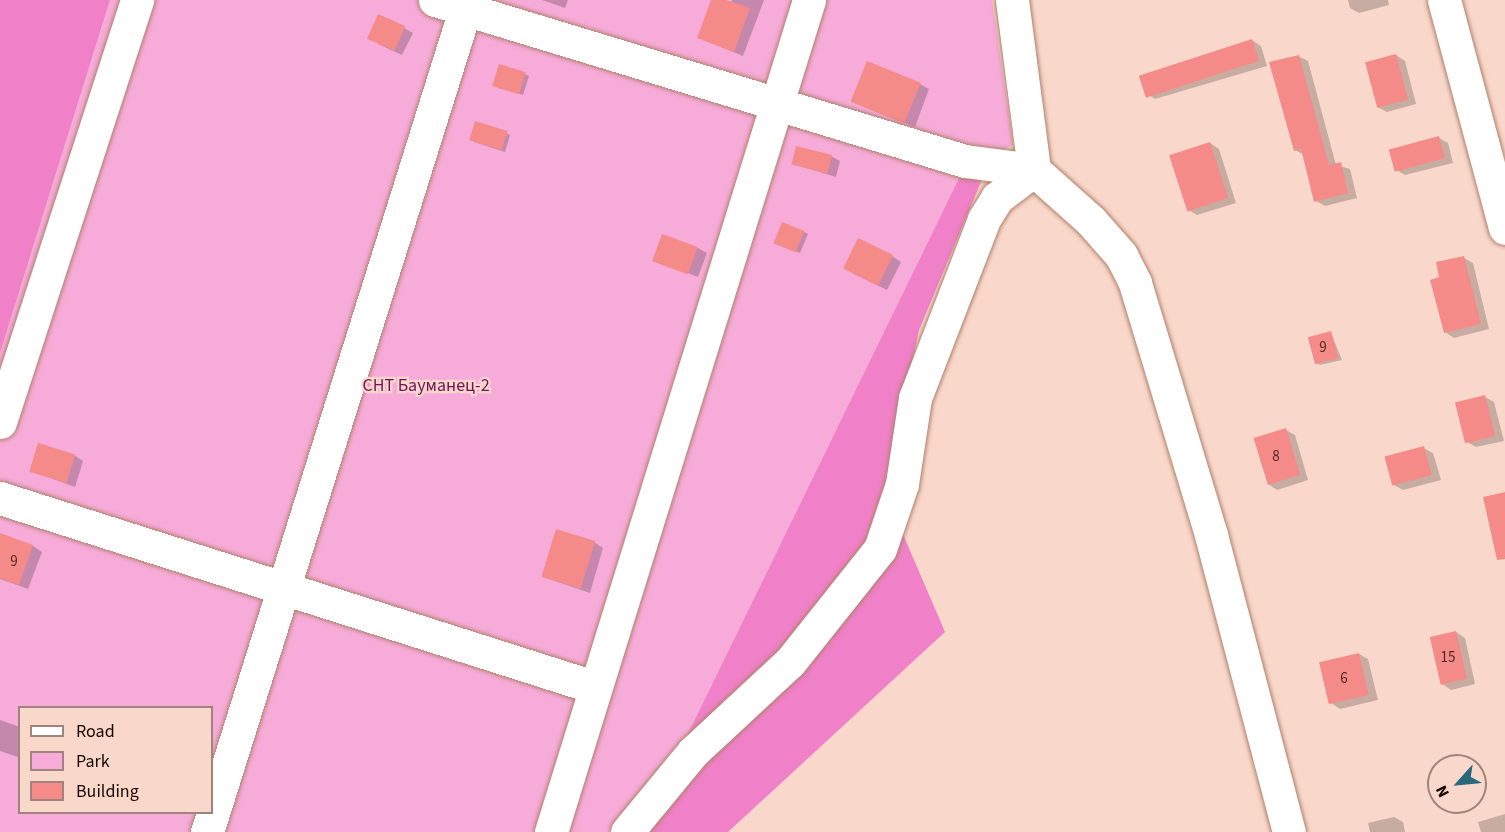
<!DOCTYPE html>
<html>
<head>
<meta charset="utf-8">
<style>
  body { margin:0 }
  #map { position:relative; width:1505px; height:832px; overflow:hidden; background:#f9d8cb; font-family:"Source Sans 3",sans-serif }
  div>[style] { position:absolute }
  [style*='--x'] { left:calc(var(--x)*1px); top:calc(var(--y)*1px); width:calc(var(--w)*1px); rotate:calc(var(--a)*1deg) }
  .green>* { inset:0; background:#f7abd9 }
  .forest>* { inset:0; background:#f080c8 }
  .shadow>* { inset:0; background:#0003 }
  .building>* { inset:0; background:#f48b88; transform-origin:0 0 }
  .roads { filter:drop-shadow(0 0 2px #b3806c) drop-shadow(0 0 2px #b3806c) }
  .minor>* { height:33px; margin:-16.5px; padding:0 16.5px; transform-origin:16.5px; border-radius:16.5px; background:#fff }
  span { translate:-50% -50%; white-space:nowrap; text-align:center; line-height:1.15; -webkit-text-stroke:4.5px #f9d8cb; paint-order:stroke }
  .number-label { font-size:15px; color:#4f2824 }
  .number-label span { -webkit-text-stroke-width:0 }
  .park-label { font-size:18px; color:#75105a }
  .legend { position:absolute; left:18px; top:706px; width:195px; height:108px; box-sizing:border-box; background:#f9d8cb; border:2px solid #9f847b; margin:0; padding:8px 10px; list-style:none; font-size:18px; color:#180702 }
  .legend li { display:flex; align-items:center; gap:12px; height:30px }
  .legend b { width:30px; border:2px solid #9f847b }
  .north { position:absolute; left:1427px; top:754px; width:60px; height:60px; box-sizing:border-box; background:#f9d8cb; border:2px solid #9f847b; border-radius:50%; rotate:243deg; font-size:16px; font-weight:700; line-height:24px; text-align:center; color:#180702 }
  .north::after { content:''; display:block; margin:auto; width:21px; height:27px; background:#28687d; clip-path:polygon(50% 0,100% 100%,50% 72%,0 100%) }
</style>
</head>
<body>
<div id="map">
  <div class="green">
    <div style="clip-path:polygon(evenodd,110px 0,992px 0,1013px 145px,963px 170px,640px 832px,0 832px,0 353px,110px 0,20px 708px,212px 708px,212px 812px,20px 812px,20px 708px)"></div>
  </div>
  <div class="forest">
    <div style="clip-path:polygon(0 0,110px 0,0 353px)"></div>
    <div style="clip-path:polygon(963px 170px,983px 177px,919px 330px,884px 490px,945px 632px,728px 832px,640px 832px)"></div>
  </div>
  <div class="shadow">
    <div style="clip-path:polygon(542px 0,568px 0,565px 8px)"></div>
    <div style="clip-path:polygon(713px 0,731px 3px,732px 0,764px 0,743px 56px,699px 38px)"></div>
    <div style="clip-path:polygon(1348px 0,1388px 0,1389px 5px,1359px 13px,1350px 8px)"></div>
    <div style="clip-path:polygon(404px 28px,413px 33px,402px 55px,378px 44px)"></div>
    <div style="clip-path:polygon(1252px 40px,1261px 46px,1267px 66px,1155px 99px,1146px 93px)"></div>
    <div style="clip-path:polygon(1396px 55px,1405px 61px,1416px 104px,1387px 112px,1377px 107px)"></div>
    <div style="clip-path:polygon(1298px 56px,1308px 61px,1336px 165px,1350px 169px,1357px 198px,1325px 206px,1316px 201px,1304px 155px,1295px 150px)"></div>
    <div style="clip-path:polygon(525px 74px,529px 76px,523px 95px,498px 88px)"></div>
    <div style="clip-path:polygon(920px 84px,929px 89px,915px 127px,853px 101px)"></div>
    <div style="clip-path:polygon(506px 133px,510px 135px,505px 152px,474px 142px)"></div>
    <div style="clip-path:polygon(1439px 138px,1448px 143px,1453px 163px,1405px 175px,1396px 170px)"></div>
    <div style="clip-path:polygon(1210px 143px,1219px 149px,1236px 203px,1197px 215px,1188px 210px)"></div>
    <div style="clip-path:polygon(831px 156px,840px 161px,836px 177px,793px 164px)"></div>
    <div style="clip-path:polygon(804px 232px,808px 234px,800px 253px,779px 245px)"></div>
    <div style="clip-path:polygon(698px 248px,707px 253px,698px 277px,654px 260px)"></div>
    <div style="clip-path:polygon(892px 256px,901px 262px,887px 290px,854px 274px)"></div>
    <div style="clip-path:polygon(1464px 258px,1473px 263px,1489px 329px,1454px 338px,1445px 332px,1441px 278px)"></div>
    <div style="clip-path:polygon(1331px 333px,1342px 360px,1320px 365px,1316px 363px)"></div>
    <div style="clip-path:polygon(1485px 397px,1494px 402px,1504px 441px,1476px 447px,1467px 442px)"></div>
    <div style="clip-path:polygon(1286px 430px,1295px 435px,1308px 480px,1277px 490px,1268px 484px)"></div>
    <div style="clip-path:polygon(1423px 448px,1433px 453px,1441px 480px,1403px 490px,1394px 485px)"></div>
    <div style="clip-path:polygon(74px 455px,83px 461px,75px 487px,31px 471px)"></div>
    <div style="clip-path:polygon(594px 542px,603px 548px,590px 593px,543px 577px)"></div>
    <div style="clip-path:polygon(33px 546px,42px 552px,28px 589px,0 579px,0 548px)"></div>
    <div style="clip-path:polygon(1456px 632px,1465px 638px,1475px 684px,1451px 690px,1442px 684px)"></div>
    <div style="clip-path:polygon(1359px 654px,1368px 659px,1378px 700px,1340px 709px,1331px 703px)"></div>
    <div style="clip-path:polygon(0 720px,20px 727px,18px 757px,0 751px)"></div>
    <div style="clip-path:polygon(1505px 814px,1505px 832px,1481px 832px,1478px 822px)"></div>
    <div style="clip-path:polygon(1394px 817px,1403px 822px,1405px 832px,1370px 832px,1368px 823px)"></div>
  </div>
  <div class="building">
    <div style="clip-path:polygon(711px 0,726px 0,750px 8px,734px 52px,697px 38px)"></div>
    <div style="left:378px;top:14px;width:30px;height:27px;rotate:24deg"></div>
    <div style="left:1252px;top:39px;width:23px;height:119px;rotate:72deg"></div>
    <div style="left:1396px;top:54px;width:47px;height:32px;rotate:75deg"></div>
    <div style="clip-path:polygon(1299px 55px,1329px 165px,1341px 162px,1348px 193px,1314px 202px,1301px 149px,1294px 151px,1269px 62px)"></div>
    <div style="left:867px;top:61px;width:58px;height:44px;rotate:22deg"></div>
    <div style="left:499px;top:64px;width:28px;height:23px;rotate:17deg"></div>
    <div style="left:475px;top:121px;width:34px;height:20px;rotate:17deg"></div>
    <div style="left:1439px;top:136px;width:23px;height:52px;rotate:75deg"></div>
    <div style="left:1210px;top:142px;width:59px;height:43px;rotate:72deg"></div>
    <div style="left:796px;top:146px;width:37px;height:19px;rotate:14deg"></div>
    <div style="left:782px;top:222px;width:24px;height:23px;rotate:22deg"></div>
    <div style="left:662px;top:234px;width:38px;height:29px;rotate:20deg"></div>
    <div style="left:858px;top:238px;width:39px;height:34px;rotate:26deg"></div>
    <div style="clip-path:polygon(1464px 256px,1481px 324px,1444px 333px,1430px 280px,1439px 277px,1436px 262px)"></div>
    <div style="left:1331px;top:331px;width:28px;height:24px;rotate:75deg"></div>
    <div style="left:1485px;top:395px;width:42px;height:31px;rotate:76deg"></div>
    <div style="left:1286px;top:428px;width:49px;height:34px;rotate:73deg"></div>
    <div style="left:38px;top:443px;width:39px;height:30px;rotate:17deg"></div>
    <div style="left:1424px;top:446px;width:30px;height:41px;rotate:75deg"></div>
    <div style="clip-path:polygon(1505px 492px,1505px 559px,1497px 560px,1483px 497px)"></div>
    <div style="left:556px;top:529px;width:41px;height:50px;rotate:17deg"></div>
    <div style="clip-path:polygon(0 533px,33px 545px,19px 585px,0 578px)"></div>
    <div style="left:1456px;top:631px;width:49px;height:27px;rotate:77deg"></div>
    <div style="left:1359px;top:653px;width:43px;height:41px;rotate:77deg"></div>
  </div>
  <div class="roads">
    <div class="minor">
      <div style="--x:435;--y:0;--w:554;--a:16.9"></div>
      <div style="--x:965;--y:161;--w:70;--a:7.4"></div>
      <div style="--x:1034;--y:170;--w:76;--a:41.8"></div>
      <div style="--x:1091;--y:221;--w:45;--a:48.6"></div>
      <div style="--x:1121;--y:255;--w:31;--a:63"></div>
      <div style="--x:1135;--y:283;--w:263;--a:73.2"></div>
      <div style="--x:1211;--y:535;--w:307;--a:75.3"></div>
      <div style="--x:1012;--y:0;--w:171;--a:82.6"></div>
      <div style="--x:1444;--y:0;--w:236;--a:75"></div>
      <div style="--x:0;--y:422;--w:444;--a:-72"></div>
      <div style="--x:0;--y:498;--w:623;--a:17.65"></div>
      <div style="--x:207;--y:832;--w:872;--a:-72.58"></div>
      <div style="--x:551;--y:832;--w:871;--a:-72.77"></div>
      <div style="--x:627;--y:832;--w:104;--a:-50.5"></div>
      <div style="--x:693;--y:752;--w:132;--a:-42.9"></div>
      <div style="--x:790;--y:662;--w:144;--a:-51.5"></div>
      <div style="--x:880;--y:549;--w:69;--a:-71.3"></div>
      <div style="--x:902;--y:484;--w:87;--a:-81.4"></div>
      <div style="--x:915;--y:398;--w:192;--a:-68.9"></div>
      <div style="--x:984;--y:219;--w:25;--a:-58"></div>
      <div style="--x:997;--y:198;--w:46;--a:-37.1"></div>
    </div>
  </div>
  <div class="number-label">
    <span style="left:1323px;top:348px">9</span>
    <span style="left:1276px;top:457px">8</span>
    <span style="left:14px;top:562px">9</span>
    <span style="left:1448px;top:658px">15</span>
    <span style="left:1344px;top:679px">6</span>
  </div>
  <div class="park-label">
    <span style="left:426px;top:386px">СНТ Бауманец-2</span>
  </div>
  <ul class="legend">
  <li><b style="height:8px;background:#fff"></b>Road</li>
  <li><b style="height:16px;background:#f7abd9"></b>Park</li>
  <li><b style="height:16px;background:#f48b88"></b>Building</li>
  </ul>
  <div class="north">N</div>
</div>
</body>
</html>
